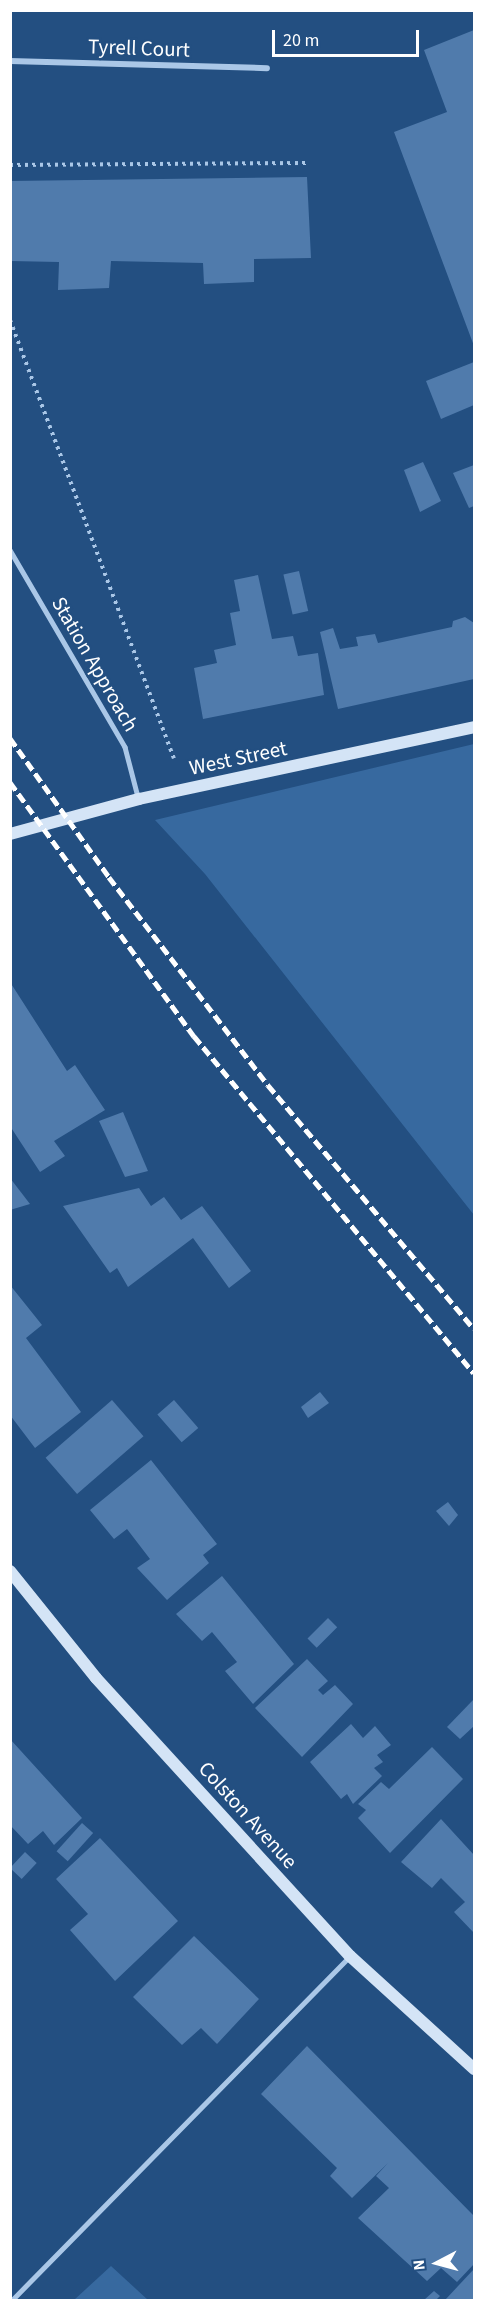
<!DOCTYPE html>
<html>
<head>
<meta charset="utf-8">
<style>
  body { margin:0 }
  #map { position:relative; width:485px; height:2311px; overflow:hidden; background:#234f81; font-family:"Source Sans 3",sans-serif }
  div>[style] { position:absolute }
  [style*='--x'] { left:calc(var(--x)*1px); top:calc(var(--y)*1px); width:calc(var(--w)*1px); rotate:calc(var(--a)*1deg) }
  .green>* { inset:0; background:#37699f }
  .building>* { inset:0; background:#507bac; transform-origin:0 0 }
  .path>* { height:4px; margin-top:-2px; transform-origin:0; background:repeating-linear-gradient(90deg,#aac7e7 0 3px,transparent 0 7.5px) }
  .lane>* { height:4.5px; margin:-2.25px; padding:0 2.25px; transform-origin:2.25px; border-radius:2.25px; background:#aac7e7 }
  .street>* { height:6px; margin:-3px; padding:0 3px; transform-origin:3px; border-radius:3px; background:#aac7e7 }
  .secondary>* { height:12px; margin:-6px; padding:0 6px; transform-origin:6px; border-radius:6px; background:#d4e4f6 }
  .rail>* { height:4.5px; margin-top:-2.25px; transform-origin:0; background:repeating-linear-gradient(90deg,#fff 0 10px,transparent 0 14.5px) }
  span { translate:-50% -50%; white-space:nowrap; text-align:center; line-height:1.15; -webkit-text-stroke:4.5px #234f81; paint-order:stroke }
  .street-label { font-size:21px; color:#fff }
  .frame { position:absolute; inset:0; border:12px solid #fff; pointer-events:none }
  .north { position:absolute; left:407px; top:2233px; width:60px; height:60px; -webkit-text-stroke:4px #234f81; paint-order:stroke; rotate:264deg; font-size:16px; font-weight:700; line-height:24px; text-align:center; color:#fff }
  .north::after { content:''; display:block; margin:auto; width:21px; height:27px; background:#fff; clip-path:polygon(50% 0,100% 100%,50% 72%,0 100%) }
  .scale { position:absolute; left:272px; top:30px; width:147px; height:27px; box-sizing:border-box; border:3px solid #fff; border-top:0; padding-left:8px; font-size:18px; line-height:21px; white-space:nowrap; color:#fff; -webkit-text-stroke:4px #234f81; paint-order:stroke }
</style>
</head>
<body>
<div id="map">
  <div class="green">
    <div style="clip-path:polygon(474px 744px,474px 1215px,205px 874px,155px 820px)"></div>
    <div style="clip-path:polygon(111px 2266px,148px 2300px,74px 2300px)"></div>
  </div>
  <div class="building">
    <div style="clip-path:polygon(474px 30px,473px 113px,474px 346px,394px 132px,447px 112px,424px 50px)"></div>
    <div style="clip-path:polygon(307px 177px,311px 258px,254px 259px,254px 282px,204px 284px,203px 263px,111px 261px,109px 288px,58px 290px,59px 262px,10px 261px,10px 181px)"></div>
    <div style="clip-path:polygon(474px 362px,474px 405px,441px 419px,426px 381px)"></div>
    <div style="clip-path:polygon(423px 462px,441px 501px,420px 512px,404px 470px)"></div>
    <div style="clip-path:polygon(474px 465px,474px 506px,469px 508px,453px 473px)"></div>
    <div style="left:299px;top:571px;width:41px;height:16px;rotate:77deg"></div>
    <div style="clip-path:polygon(258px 575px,272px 639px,293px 636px,298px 656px,318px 653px,324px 695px,203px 719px,194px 668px,217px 663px,214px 650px,236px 645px,230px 613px,240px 611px,234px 580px)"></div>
    <div style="clip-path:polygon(465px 617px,474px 623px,474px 679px,338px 709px,320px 632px,333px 628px,340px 649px,358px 646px,356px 637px,375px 634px,378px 643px,452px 627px,453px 621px)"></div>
    <div style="clip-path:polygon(10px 982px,67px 1071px,75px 1065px,105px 1110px,54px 1141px,65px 1156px,40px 1172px,10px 1126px)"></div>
    <div style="clip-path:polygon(123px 1112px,148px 1171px,125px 1177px,99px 1121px)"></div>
    <div style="clip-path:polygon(10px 1178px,30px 1204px,10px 1210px)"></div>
    <div style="clip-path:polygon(139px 1188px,151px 1206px,164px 1197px,181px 1220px,202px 1206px,251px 1271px,229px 1288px,193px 1238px,128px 1287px,117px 1268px,110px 1273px,63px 1206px)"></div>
    <div style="clip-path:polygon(10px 1285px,42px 1325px,26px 1338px,81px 1412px,35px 1448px,10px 1415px)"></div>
    <div style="clip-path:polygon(320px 1392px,329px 1403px,308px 1418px,301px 1407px)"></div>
    <div style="left:112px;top:1400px;width:48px;height:88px;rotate:49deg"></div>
    <div style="left:174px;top:1400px;width:37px;height:22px;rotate:49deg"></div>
    <div style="clip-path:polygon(151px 1460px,217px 1544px,203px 1555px,209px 1563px,167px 1600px,137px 1568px,150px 1559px,127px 1529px,114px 1539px,90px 1510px)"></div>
    <div style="clip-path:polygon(448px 1502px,458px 1515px,449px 1526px,436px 1511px)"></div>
    <div style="clip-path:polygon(222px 1576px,294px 1664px,253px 1704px,225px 1671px,237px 1662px,212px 1632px,202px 1641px,176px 1614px)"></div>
    <div style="left:328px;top:1618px;width:13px;height:29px;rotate:45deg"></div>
    <div style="clip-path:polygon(307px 1659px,328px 1681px,318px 1690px,323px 1695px,335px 1685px,353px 1704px,302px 1757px,255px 1708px)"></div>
    <div style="clip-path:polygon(474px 1699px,474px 1726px,460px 1739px,447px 1727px)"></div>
    <div style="clip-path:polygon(351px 1724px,363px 1738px,375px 1726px,391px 1745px,377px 1755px,383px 1762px,374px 1768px,382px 1776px,353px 1804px,347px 1794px,341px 1799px,310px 1762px)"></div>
    <div style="clip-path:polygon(10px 1739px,82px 1818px,54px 1845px,43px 1831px,28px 1844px,10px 1825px)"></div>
    <div style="clip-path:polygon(432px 1747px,463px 1779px,390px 1853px,358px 1818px,366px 1810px,358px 1804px,381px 1782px,389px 1789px)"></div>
    <div style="clip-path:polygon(441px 1819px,474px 1855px,474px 1933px,454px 1912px,465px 1902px,441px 1878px,432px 1888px,401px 1862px)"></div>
    <div style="left:82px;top:1823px;width:15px;height:38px;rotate:42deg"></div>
    <div style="clip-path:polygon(100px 1838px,178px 1921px,115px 1981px,70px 1930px,88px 1914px,56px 1879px)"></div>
    <div style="left:25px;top:1852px;width:16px;height:22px;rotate:43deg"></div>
    <div style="clip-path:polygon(194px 1936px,259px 1999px,217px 2044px,201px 2028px,182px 2045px,133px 1997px)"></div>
    <div style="clip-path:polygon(307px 2046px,474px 2216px,474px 2264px,457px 2282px,441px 2268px,427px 2281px,358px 2218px,389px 2188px,376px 2176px,388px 2163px,352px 2198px,330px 2176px,337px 2168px,261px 2094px)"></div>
    <div style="clip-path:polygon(474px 2269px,474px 2300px,445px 2300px)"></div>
    <div style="clip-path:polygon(434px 2291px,440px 2296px,436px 2300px,424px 2300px)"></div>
  </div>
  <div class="path">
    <div style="--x:10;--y:165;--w:298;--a:-0.4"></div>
    <div style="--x:10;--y:320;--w:468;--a:69.5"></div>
  </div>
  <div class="lane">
    <div style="--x:10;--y:550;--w:228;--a:59.7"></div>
    <div style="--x:125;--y:747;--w:52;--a:75.4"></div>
    <div style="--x:12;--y:2300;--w:482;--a:-45.5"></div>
  </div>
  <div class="street">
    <div style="--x:10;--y:61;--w:257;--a:1.6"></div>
  </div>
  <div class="secondary">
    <div style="--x:10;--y:834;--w:134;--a:-15.2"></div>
    <div style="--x:139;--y:799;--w:343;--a:-12.1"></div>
    <div style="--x:10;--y:1571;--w:137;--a:51.2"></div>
    <div style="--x:96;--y:1678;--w:377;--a:47.6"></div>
    <div style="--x:350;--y:1956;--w:168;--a:42.3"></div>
  </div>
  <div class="rail">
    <div style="--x:10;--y:738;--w:171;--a:54.5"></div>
    <div style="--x:109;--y:877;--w:262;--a:52.6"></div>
    <div style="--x:268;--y:1085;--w:319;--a:49.8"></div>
    <div style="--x:10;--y:782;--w:314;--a:54.1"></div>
    <div style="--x:194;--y:1036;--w:438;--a:50.3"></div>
  </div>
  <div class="street-label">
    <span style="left:139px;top:48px;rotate:2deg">Tyrell Court</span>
    <span style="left:95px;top:664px;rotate:60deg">Station Approach</span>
    <span style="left:238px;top:758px;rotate:-12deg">West Street</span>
    <span style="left:248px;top:1815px;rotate:48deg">Colston Avenue</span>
  </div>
  <div class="frame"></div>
  <div class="north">N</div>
  <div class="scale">20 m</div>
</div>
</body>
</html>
